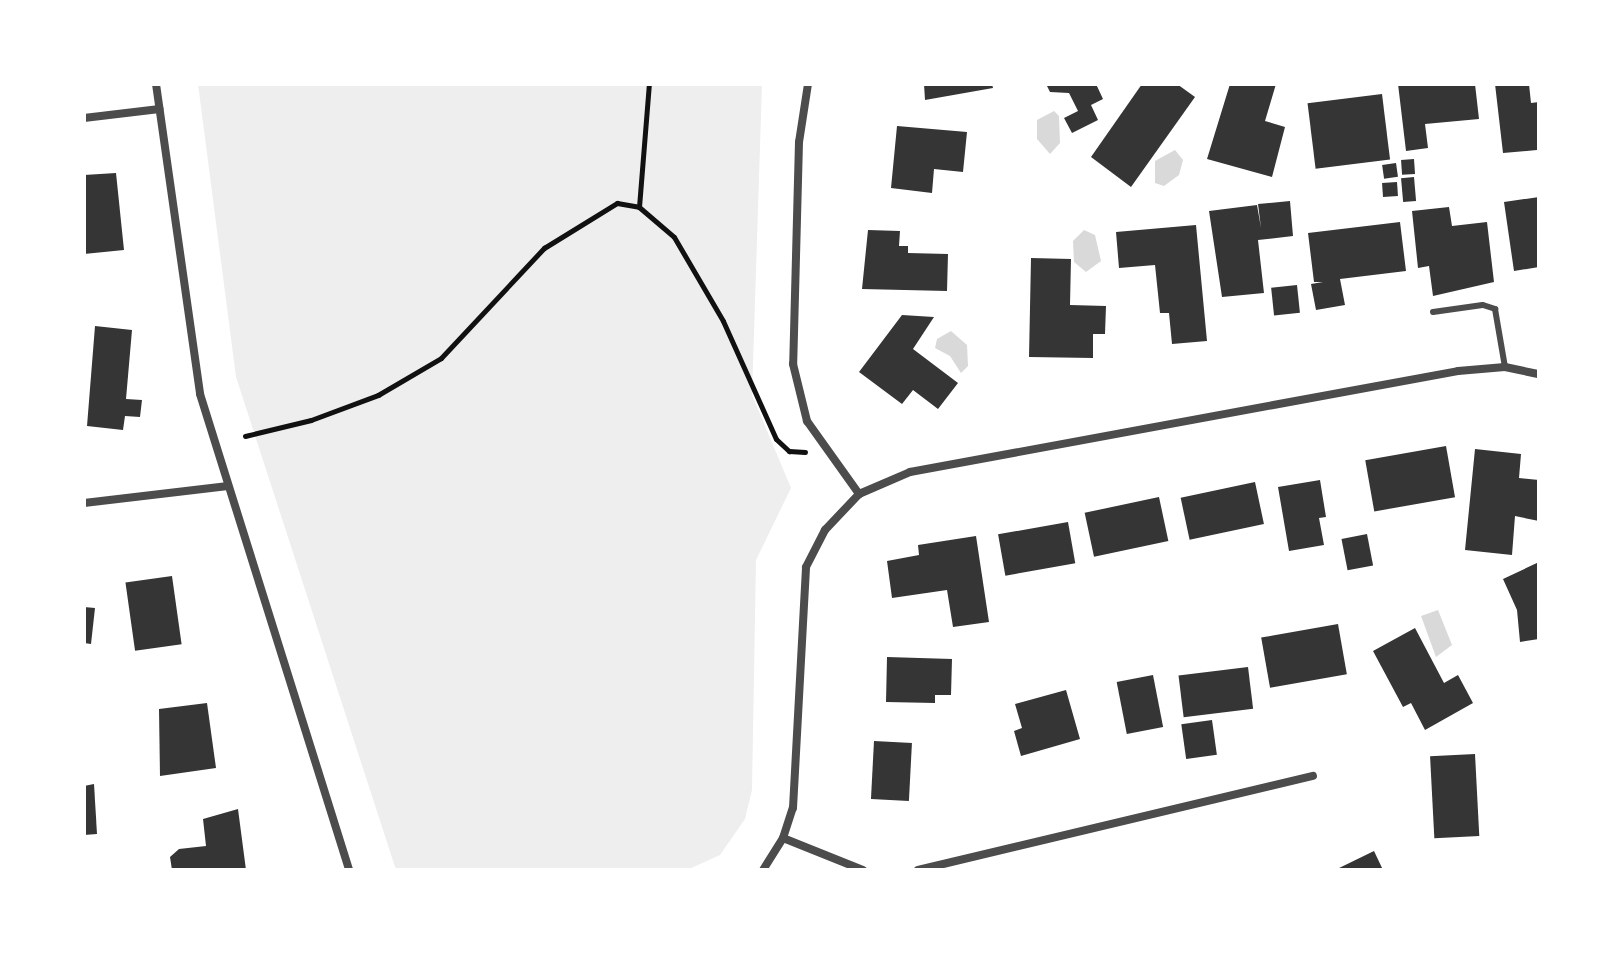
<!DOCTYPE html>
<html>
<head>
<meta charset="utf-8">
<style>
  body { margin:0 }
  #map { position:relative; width:1623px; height:954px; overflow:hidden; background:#fff; font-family:"Archivo Narrow",sans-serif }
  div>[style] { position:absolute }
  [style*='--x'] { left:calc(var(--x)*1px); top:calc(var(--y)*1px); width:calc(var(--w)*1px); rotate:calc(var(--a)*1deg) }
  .green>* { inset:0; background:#eee }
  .water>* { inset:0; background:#d9d9d9 }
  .building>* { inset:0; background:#353535; transform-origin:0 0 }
  .path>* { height:5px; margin:-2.5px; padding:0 2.5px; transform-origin:2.5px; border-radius:2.5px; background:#111 }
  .service>* { height:6px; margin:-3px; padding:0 3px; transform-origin:3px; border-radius:3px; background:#4c4c4c }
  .minor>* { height:8px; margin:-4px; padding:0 4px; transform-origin:4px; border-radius:4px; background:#4c4c4c }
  span { translate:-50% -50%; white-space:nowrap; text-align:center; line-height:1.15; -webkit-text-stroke:6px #fff; paint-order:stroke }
  .frame { position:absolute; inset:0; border:86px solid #fff; pointer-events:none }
</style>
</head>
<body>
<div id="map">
  <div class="green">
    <div style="clip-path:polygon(198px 84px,762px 84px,752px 395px,791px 488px,756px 560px,752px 790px,745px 819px,720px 855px,687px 870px,396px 870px,236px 377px)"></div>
  </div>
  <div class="water">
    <div style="clip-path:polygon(1054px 111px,1059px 116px,1060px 143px,1050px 154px,1037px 139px,1037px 120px)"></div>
    <div style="clip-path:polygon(1175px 150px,1183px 160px,1179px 175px,1164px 186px,1155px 183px,1155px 161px)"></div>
    <div style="clip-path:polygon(1084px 230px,1095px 235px,1101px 261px,1086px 272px,1074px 262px,1073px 241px)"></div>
    <div style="clip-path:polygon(951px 331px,967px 345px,968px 366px,961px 373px,950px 356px,935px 348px,937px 339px)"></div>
    <div style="clip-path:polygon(1438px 610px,1452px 645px,1436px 657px,1421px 616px)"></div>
  </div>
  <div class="building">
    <div style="clip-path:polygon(924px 84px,992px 84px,993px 88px,925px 100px)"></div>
    <div style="clip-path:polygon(1046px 84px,1096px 84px,1103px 99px,1091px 105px,1098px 120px,1072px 133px,1064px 118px,1078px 111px,1069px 93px,1050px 92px)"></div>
    <div style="clip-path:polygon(1142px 84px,1177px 84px,1195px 97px,1131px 187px,1091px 157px)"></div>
    <div style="clip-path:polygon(1230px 84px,1276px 84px,1265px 121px,1285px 127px,1272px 177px,1207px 159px)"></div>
    <div style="clip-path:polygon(1398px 84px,1475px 84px,1479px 119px,1425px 124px,1428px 148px,1406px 151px)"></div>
    <div style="clip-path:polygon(1495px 84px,1529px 84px,1531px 103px,1539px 102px,1537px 150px,1503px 153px)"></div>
    <div style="left:1382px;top:94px;width:66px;height:75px;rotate:83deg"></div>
    <div style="clip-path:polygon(897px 126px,967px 132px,963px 172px,934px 169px,932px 193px,891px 188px)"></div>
    <div style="left:1414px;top:159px;width:15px;height:13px;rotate:86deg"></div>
    <div style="left:1396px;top:163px;width:14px;height:14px;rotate:82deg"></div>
    <div style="clip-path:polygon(116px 173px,124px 250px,84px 254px,84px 175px)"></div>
    <div style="left:1414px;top:177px;width:24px;height:13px;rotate:85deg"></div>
    <div style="left:1397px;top:182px;width:14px;height:15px;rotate:86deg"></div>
    <div style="clip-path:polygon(1539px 197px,1539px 267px,1514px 271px,1504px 202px)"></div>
    <div style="clip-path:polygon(1290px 201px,1293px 236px,1258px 240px,1264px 293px,1222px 297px,1209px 211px,1257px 205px,1261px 228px,1258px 204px)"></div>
    <div style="clip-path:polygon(1449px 207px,1452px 226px,1487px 222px,1494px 282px,1433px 296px,1429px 266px,1418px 268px,1412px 211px)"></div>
    <div style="clip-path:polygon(1400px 222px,1406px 271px,1340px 279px,1345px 305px,1316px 310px,1311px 284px,1323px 282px,1314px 282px,1308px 233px)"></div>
    <div style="clip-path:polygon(1196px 225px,1207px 341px,1172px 344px,1169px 313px,1160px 313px,1155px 265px,1119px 268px,1116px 232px)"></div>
    <div style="clip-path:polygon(868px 230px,900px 231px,899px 246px,908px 246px,908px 253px,948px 254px,947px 291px,862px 289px)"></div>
    <div style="clip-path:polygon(1031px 258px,1071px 259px,1070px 305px,1106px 306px,1105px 334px,1093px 334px,1093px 358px,1029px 357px)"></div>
    <div style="left:1297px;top:285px;width:28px;height:26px;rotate:84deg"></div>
    <div style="clip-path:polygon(902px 315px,934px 317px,913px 349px,958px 383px,938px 409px,913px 390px,902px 404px,859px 372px)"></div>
    <div style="clip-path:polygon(95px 326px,132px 330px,126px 399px,142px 400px,140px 417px,125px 416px,123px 430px,87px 426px)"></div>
    <div style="left:1446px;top:446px;width:52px;height:82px;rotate:80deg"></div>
    <div style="clip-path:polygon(1475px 449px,1521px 454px,1519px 478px,1539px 480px,1539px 521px,1515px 516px,1512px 555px,1465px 550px)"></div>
    <div style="clip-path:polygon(1320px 480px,1326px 517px,1319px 518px,1324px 545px,1289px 551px,1278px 487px)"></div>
    <div style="left:1255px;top:482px;width:43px;height:76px;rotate:78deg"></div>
    <div style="left:1159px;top:497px;width:45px;height:76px;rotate:78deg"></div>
    <div style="left:1068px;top:522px;width:42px;height:71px;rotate:80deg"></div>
    <div style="left:1367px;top:534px;width:32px;height:26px;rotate:79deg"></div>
    <div style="clip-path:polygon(976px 536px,989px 622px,953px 627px,947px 590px,892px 598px,887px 561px,919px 555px,918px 545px)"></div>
    <div style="clip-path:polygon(1539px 562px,1539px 639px,1520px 642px,1517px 610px,1503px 579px)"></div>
    <div style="left:172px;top:576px;width:69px;height:47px;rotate:82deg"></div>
    <div style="clip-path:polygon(84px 607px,95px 608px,91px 644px,84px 643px)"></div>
    <div style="left:1338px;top:624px;width:51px;height:78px;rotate:80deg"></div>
    <div style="clip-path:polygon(1415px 628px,1444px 683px,1458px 675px,1473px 703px,1425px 730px,1411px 703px,1403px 707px,1373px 651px)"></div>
    <div style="clip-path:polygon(887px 657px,952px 659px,951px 695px,935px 695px,935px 703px,886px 702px)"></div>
    <div style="left:1248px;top:667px;width:42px;height:70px;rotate:83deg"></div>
    <div style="left:1153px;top:675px;width:53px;height:37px;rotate:79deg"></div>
    <div style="clip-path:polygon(1066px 690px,1080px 739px,1021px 756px,1014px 731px,1022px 728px,1015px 704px)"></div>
    <div style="clip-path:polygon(207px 703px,216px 768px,160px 776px,159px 709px)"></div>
    <div style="left:1212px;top:720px;width:35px;height:31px;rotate:82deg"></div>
    <div style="left:874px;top:741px;width:38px;height:58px;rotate:3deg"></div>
    <div style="left:1475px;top:754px;width:82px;height:45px;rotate:87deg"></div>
    <div style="clip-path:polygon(94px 784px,97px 834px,84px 835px,84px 786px)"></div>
    <div style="clip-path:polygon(238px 809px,246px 870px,172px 870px,170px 857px,179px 849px,206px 846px,203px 819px)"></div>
    <div style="clip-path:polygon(1374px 851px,1383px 870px,1335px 870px)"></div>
  </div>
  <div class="path">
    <div style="--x:639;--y:207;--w:123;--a:-85.4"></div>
    <div style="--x:245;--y:436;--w:68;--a:-13.6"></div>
    <div style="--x:311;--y:420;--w:72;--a:-20.5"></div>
    <div style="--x:378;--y:395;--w:73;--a:-30.4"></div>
    <div style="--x:441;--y:358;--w:151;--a:-46.9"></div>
    <div style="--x:544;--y:248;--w:86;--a:-31.7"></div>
    <div style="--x:617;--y:203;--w:22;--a:10"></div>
    <div style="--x:639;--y:207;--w:46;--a:40.6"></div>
    <div style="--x:674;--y:237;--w:97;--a:59.7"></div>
    <div style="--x:723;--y:321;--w:129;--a:65.8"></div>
    <div style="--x:776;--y:439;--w:18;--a:43"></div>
    <div style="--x:789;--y:451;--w:16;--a:4"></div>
  </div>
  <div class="service">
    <div style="--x:1433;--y:312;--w:50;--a:-8"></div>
    <div style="--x:1483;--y:305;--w:13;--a:18"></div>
    <div style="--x:1495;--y:309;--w:59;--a:80.2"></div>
  </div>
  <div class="minor">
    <div style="--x:156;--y:84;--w:313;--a:81.9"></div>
    <div style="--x:200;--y:394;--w:499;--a:72.6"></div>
    <div style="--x:808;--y:84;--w:59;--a:98.8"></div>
    <div style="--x:799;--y:142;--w:222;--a:91.5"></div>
    <div style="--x:793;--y:364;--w:59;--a:76.2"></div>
    <div style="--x:807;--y:421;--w:90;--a:54.5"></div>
    <div style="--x:84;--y:118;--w:76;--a:-6.8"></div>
    <div style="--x:84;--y:503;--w:145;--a:-6.7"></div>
    <div style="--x:783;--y:838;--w:86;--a:21.8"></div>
    <div style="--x:763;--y:870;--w:38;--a:-58"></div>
    <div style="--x:783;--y:838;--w:32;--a:-72"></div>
    <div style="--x:793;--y:808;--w:241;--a:-86.9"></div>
    <div style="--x:806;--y:567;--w:42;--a:-62.8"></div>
    <div style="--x:825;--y:530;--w:50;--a:-46.6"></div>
    <div style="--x:859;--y:494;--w:56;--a:-23.3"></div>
    <div style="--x:910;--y:472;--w:557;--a:-10.44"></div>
    <div style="--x:1458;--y:371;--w:47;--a:-4.9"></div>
    <div style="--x:1505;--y:367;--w:35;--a:12"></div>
    <div style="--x:918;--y:870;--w:406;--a:-13.4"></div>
  </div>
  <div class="frame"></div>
</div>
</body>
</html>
